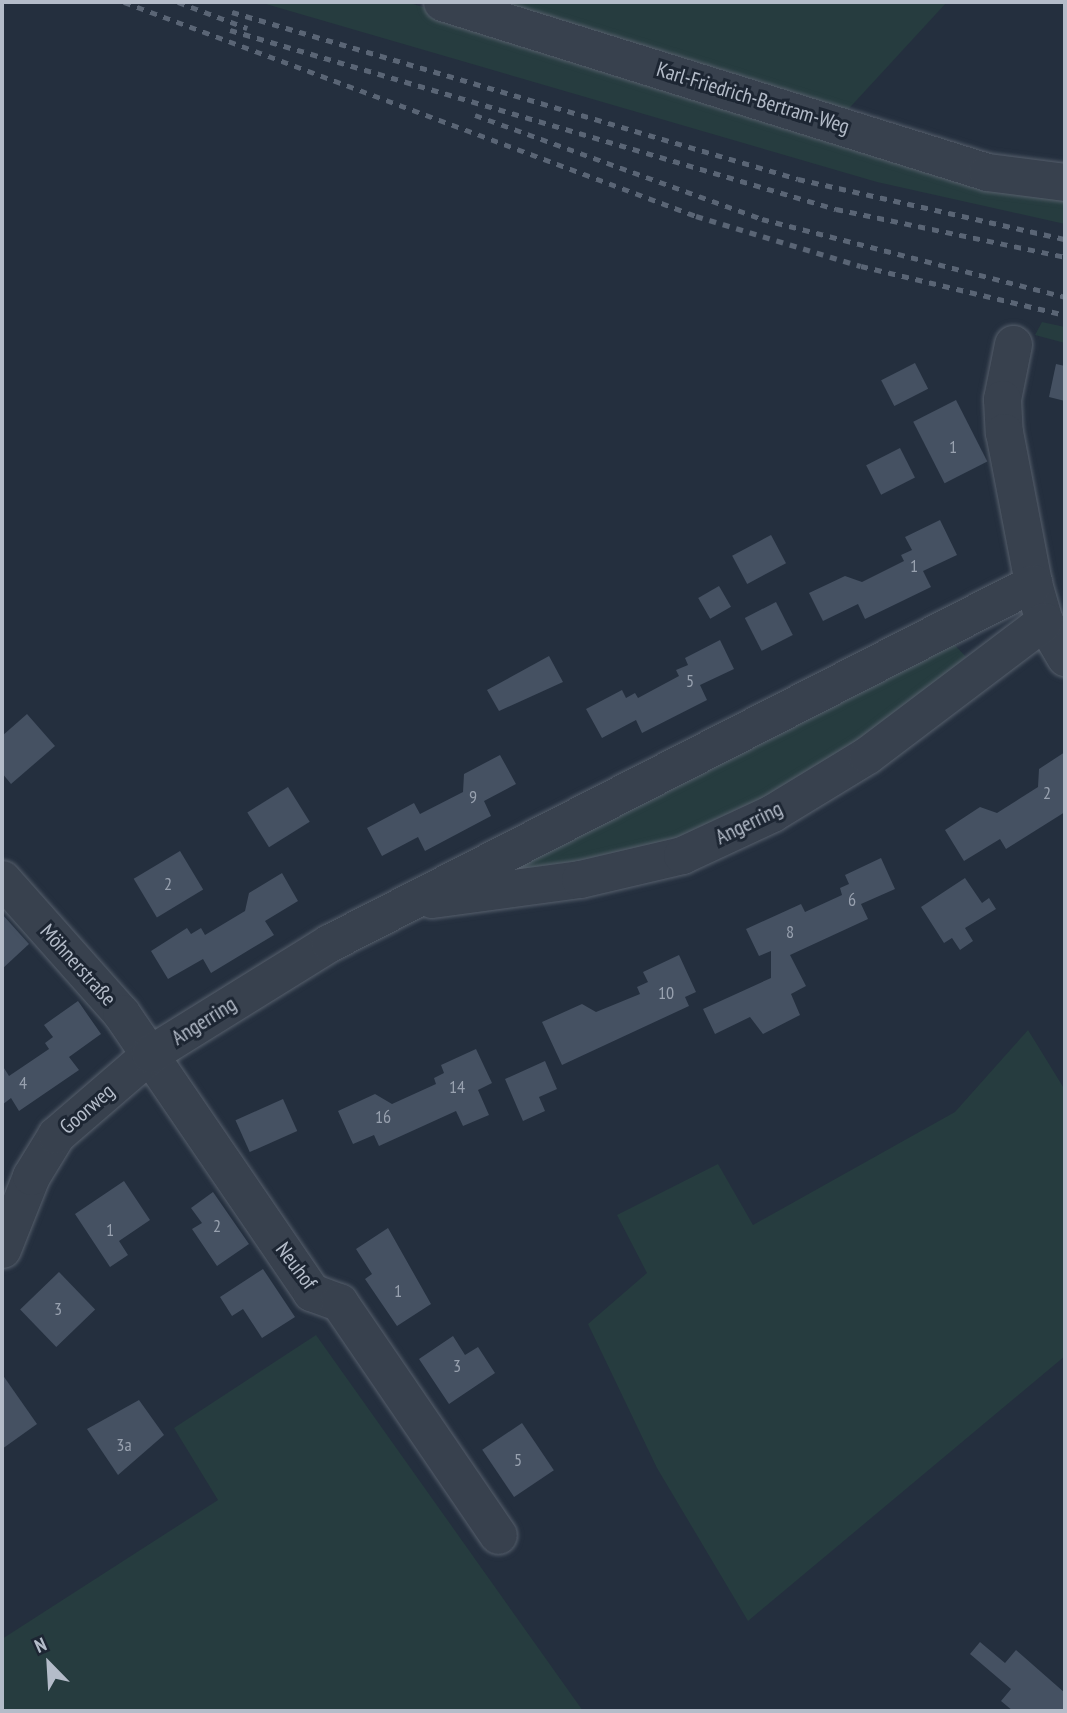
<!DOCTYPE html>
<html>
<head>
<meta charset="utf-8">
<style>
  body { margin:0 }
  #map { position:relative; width:1067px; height:1713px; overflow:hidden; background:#242f3e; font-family:"PT Sans Narrow",sans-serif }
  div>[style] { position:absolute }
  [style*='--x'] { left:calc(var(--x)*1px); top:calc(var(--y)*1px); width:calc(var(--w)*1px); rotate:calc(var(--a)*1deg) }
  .green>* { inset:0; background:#263c3f }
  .building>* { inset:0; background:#455162; transform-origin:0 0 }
  .roads { filter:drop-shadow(0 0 2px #565f6c) drop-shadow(0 0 2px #565f6c) }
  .minor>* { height:37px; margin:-18.5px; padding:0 18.5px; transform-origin:18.5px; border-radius:18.5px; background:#38414e }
  .rail>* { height:5px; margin-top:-2.5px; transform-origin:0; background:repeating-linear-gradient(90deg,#5a6575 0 7px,transparent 0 14px) }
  span { translate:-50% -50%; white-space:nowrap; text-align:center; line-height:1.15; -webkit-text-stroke:6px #1d2633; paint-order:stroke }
  .number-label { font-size:18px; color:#98a1af }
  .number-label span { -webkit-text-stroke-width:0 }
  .street-label { font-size:21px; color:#b4bcc9 }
  .frame { position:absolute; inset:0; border:4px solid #b4bcc9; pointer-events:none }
  .north { position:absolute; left:14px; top:1629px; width:70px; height:70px; -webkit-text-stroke:5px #1d2633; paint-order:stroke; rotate:336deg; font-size:19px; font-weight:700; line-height:28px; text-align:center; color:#b4bcc9 }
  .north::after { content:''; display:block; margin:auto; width:24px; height:32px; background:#b4bcc9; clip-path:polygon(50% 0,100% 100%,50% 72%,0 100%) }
</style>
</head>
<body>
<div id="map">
  <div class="green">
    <div style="clip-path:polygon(259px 2px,406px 2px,1065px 196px,1065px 224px,877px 182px)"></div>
    <div style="clip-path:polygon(486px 2px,947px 2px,842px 116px)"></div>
    <div style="clip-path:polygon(1042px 322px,1065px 327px,1065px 343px,1035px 335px)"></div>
    <div style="clip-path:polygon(951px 641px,966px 657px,880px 735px,707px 831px,513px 880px,502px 864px)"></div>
    <div style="clip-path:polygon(1028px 1030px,1065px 1090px,1065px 1356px,748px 1621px,657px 1468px,588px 1324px,647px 1273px,617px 1215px,718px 1164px,753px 1225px,955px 1112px)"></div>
    <div style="clip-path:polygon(316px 1335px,583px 1711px,2px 1711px,2px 1639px,218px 1500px,174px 1428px)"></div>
  </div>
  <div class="building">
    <div style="left:915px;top:363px;width:29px;height:38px;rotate:63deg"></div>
    <div style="clip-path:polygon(1056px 364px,1065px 366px,1065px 401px,1049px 397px)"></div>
    <div style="left:956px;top:400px;width:69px;height:48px;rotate:63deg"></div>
    <div style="left:900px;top:448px;width:33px;height:38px;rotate:63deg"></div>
    <div style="clip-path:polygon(940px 520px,957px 555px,923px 571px,931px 587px,865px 619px,858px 604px,823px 621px,809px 593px,845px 576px,862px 582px,904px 561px,901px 555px,912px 550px,905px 537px)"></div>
    <div style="left:771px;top:535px;width:32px;height:44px;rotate:62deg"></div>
    <div style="left:719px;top:586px;width:24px;height:24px;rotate:60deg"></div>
    <div style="left:776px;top:602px;width:37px;height:35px;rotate:63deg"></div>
    <div style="clip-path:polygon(720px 640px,734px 669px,700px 685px,707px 700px,642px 733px,636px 720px,602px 738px,586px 709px,622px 690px,626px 698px,635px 693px,638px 698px,679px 676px,676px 670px,688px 665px,685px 658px)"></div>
    <div style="clip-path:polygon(549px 656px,563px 682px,499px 711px,487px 690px)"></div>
    <div style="clip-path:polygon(27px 714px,55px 746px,11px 784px,2px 773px,2px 736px)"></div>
    <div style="clip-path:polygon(1065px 752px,1065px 812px,1006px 849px,1000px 839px,964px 861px,945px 830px,980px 807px,997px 813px,1019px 799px,1038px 787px,1039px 769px)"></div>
    <div style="clip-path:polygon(500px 755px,516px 784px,484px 801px,491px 816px,425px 851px,418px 837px,382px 856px,367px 828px,414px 803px,420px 814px,463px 792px,464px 774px)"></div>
    <div style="left:288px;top:787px;width:41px;height:48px;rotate:58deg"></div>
    <div style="left:180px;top:851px;width:45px;height:54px;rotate:59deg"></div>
    <div style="clip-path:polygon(881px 858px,895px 889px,861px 904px,868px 919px,790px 955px,806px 986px,791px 994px,800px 1015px,763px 1034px,750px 1017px,715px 1034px,703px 1009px,771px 978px,771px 951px,759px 956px,746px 929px,801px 904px,805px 912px,842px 895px,840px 888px,849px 884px,845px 875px)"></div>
    <div style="clip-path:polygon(282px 873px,298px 901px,265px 921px,274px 935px,211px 973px,203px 959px,168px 979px,151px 951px,187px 928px,191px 934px,201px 928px,205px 935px,245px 911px,249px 893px)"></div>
    <div style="clip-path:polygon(965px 878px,982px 903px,989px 898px,996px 909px,965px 928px,973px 941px,960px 950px,952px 938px,944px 943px,921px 907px)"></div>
    <div style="clip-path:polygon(2px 914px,29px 944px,2px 969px)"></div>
    <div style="clip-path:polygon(679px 955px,696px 992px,685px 997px,689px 1006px,562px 1065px,542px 1022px,582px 1004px,596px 1012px,640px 994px,637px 987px,648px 982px,643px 972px)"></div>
    <div style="clip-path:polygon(78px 1001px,101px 1034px,69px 1057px,79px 1070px,19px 1111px,11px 1098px,2px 1105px,2px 1065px,9px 1076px,49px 1049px,45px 1043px,53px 1037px,44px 1025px)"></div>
    <div style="clip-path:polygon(476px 1049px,492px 1083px,478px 1090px,489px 1115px,463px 1126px,456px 1111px,379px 1146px,374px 1135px,353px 1144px,338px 1111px,375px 1094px,392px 1104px,436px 1084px,434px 1078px,444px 1073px,441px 1065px)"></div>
    <div style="clip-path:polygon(545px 1061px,557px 1089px,539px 1097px,545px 1111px,523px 1121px,505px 1079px)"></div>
    <div style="left:283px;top:1099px;width:35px;height:52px;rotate:66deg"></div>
    <div style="clip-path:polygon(124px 1181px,150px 1220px,119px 1241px,128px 1255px,110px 1267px,75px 1214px)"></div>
    <div style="clip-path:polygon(213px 1192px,249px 1244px,217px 1266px,192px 1229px,202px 1223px,191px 1208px)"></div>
    <div style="clip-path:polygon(388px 1228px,431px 1304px,397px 1326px,365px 1279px,372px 1274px,356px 1249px)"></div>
    <div style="clip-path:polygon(263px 1269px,295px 1317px,262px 1338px,243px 1309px,232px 1316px,220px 1297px)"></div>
    <div style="left:59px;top:1272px;width:52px;height:54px;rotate:46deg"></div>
    <div style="clip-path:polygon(453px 1336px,465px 1355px,478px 1347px,495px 1373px,449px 1404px,419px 1359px)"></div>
    <div style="clip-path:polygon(2px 1374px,37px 1424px,2px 1449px)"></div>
    <div style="clip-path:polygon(139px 1400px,164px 1435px,118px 1475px,87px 1429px)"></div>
    <div style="left:522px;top:1423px;width:57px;height:48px;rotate:56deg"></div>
    <div style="clip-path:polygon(980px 1642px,1005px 1663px,1016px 1650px,1065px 1693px,1065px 1711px,1013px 1711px,1001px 1701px,1011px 1689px,970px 1654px)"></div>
  </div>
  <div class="roads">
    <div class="minor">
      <div style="--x:442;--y:2;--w:571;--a:17.32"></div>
      <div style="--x:987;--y:172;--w:79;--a:7.3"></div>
      <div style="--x:1013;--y:344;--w:56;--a:101.3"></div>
      <div style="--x:1002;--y:399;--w:33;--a:87"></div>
      <div style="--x:1004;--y:432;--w:154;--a:79.1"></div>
      <div style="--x:1033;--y:583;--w:40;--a:74"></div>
      <div style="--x:1044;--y:621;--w:42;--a:59.7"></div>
      <div style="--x:2;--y:879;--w:179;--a:48.4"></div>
      <div style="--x:121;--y:1013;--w:338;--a:55.7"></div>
      <div style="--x:311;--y:1292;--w:30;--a:20"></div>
      <div style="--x:339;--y:1302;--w:282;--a:55.7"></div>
      <div style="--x:432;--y:899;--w:149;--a:-7.7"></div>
      <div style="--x:580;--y:879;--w:105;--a:-13.2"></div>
      <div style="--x:682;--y:855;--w:99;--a:-25"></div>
      <div style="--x:772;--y:813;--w:111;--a:-31.4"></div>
      <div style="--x:867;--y:755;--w:222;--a:-37.1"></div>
      <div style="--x:2;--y:1249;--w:79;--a:-68.3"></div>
      <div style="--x:31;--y:1176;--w:48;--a:-58.6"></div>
      <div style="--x:56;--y:1135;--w:124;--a:-40.8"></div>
      <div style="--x:150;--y:1054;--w:211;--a:-31.8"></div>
      <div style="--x:329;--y:943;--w:791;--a:-27.08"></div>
    </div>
  </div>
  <div class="rail">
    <div style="--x:124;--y:2;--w:611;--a:20.51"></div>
    <div style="--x:696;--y:216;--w:172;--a:16.9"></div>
    <div style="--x:861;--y:266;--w:210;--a:13.5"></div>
    <div style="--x:178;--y:2;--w:74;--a:20.6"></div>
    <div style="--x:232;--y:12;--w:590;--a:16.44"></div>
    <div style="--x:798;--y:179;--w:274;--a:12.7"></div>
    <div style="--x:230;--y:30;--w:632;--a:16.46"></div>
    <div style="--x:836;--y:209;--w:234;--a:11.8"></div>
    <div style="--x:475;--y:115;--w:305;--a:19.9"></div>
    <div style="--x:762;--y:219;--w:313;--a:14.4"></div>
  </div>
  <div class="number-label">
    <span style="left:953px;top:447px">1</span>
    <span style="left:914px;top:566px">1</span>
    <span style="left:690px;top:681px">5</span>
    <span style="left:1047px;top:793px">2</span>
    <span style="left:473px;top:797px">9</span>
    <span style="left:168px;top:884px">2</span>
    <span style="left:852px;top:900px">6</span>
    <span style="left:790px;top:932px">8</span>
    <span style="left:666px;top:993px">10</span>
    <span style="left:23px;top:1083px">4</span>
    <span style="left:457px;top:1087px">14</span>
    <span style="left:383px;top:1117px">16</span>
    <span style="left:217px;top:1226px">2</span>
    <span style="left:110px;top:1230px">1</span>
    <span style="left:398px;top:1291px">1</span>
    <span style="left:58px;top:1309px">3</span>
    <span style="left:457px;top:1366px">3</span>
    <span style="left:124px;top:1445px">3a</span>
    <span style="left:518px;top:1460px">5</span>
  </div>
  <div class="street-label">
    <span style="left:753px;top:98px;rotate:17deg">Karl-Friedrich-Bertram-Weg</span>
    <span style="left:749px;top:823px;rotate:-26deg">Angerring</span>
    <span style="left:78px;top:965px;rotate:48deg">Möhnerstraße</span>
    <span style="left:204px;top:1021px;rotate:-32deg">Angerring</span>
    <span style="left:87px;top:1109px;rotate:-41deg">Goorweg</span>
    <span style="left:296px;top:1266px;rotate:53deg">Neuhof</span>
  </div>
  <div class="frame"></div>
  <div class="north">N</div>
</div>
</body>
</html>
